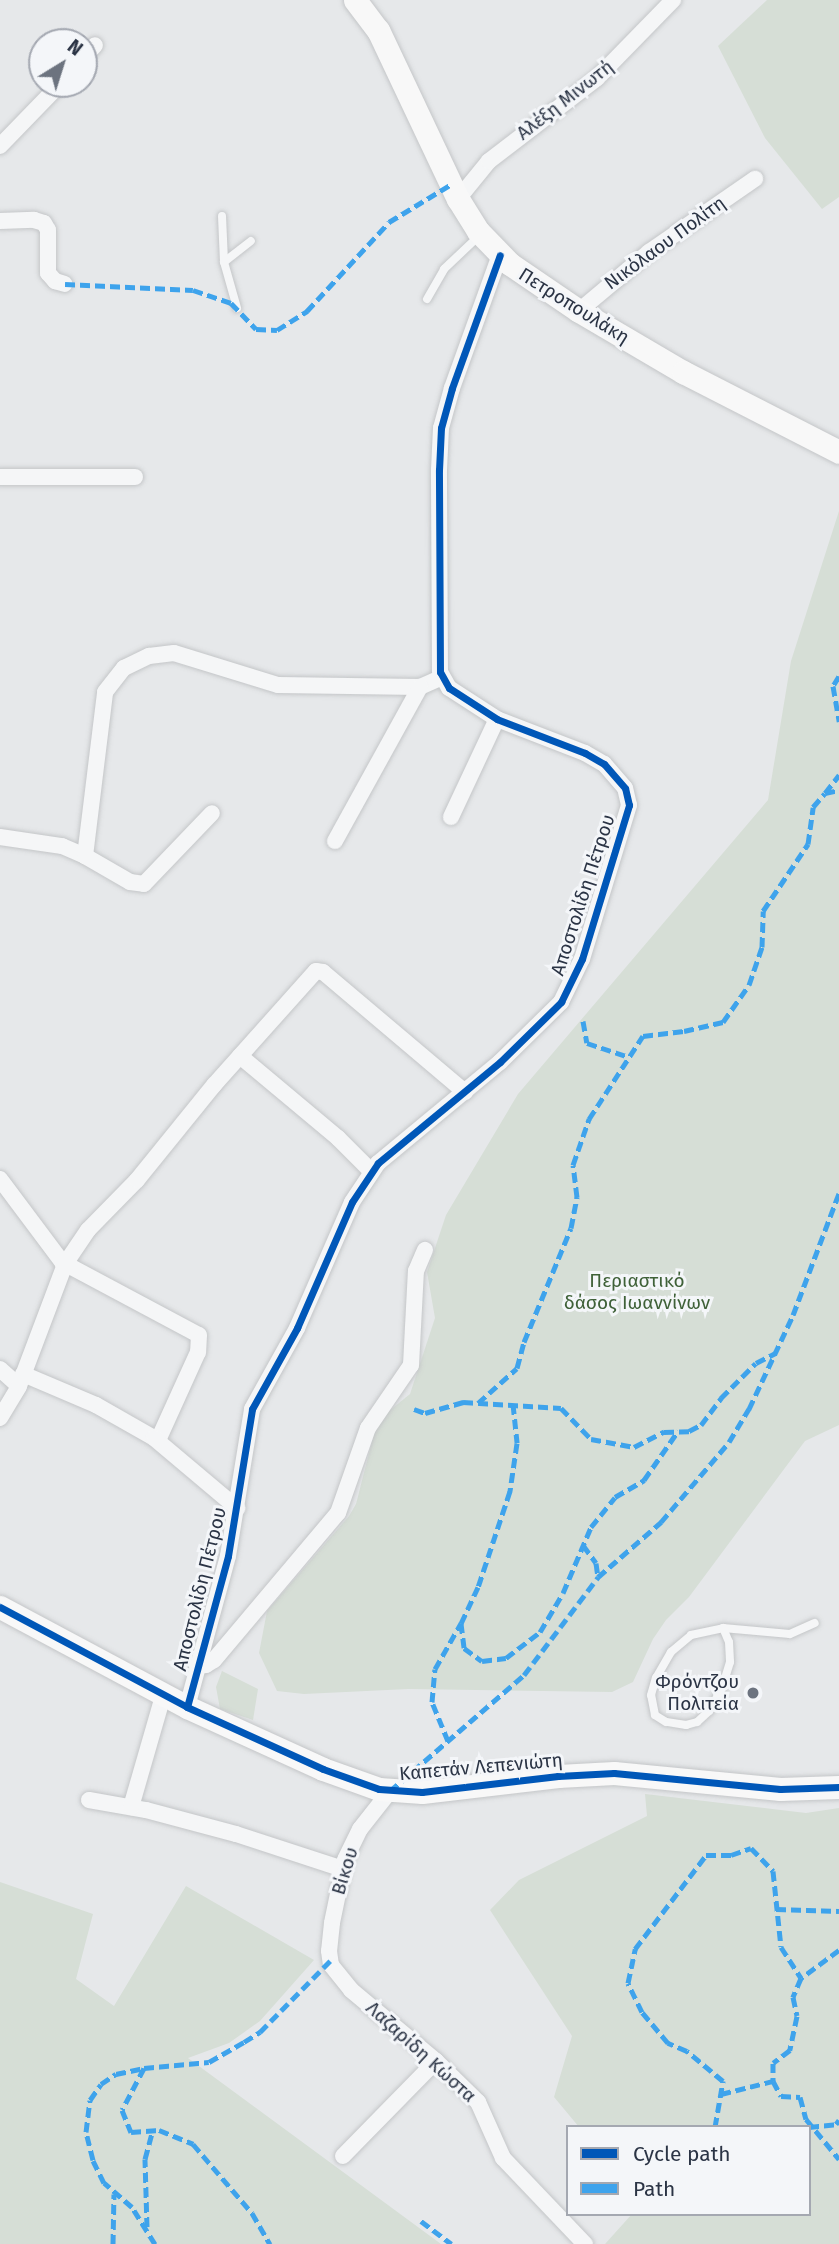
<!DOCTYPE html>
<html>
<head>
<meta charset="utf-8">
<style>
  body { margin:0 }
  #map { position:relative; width:839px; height:2244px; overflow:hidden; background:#e6e8ea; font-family:"Fira Sans",sans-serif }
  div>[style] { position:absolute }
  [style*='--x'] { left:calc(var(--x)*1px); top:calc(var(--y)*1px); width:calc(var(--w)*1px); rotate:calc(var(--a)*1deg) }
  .green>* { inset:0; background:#d6ded6 }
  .roads { filter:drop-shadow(0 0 2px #c4c6c8) drop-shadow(0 0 2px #c4c6c8) }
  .lane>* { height:8px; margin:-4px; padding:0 4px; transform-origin:4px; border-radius:4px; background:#f5f6f7 }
  .street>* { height:16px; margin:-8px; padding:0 8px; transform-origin:8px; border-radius:8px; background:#f5f6f7 }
  .secondary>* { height:23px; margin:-11.5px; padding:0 11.5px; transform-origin:11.5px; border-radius:11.5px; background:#f8f8f8 }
  .quiet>* { height:5px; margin-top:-2.5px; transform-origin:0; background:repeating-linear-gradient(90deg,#3ea3ec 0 10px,transparent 0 15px) }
  .cycleway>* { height:7px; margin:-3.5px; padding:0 3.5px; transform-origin:3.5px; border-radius:3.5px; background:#0057b8 }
  .dots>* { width:19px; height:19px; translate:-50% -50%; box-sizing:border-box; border:4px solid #f4f6f9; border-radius:50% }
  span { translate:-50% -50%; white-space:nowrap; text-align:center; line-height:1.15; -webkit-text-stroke:6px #f4f6f9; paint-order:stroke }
  .street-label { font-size:19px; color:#2b3445 }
  .park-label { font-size:19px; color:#3f6138 }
  .poi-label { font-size:19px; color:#2b3445 }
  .right { translate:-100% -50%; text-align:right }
  .legend { position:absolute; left:566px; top:2125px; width:245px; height:91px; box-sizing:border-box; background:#f4f6f9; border:2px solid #a4a8b1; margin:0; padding:9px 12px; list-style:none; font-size:21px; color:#2b3445 }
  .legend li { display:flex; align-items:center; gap:14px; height:35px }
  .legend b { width:35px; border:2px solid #a4a8b1 }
  .north { position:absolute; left:28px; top:28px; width:70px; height:70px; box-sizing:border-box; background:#f4f6f9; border:2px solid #a4a8b1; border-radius:50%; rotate:38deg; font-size:19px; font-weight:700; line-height:28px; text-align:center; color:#2b3445 }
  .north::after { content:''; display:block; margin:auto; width:24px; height:32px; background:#6c737f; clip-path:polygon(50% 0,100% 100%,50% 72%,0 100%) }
</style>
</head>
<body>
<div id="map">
  <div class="green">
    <div style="clip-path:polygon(767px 0,839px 0,839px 197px,822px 209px,765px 138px,718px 46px)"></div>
    <div style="clip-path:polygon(839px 511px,839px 1425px,805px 1441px,689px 1597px,666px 1620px,653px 1639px,633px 1682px,612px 1692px,408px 1689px,304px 1694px,277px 1691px,259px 1653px,267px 1611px,349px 1516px,356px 1504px,375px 1430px,383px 1416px,410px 1394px,435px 1318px,427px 1272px,446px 1215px,518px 1094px,768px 800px,791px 661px)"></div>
    <div style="clip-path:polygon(222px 1671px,258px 1689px,253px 1720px,220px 1709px,216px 1687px)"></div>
    <div style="clip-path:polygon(645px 1794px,806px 1813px,839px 1808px,839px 2244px,605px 2244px,632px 2214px,809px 2214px,809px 2127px,579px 2127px,554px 2097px,572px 2036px,490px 1910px,519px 1880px,647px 1816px)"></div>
    <div style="clip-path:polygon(0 1882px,93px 1914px,76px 1979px,114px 2006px,186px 1886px,314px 1960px,260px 2021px,229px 2043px,188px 2058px,441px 2244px,0 2244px)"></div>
  </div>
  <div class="roads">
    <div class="lane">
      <div style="--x:222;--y:216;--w:46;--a:87.5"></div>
      <div style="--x:224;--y:262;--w:48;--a:74.2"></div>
      <div style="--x:224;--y:262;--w:34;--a:-38"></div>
      <div style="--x:427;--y:299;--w:34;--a:-60"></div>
      <div style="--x:444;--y:269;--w:50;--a:-43.4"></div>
      <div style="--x:723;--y:1628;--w:15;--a:67"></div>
      <div style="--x:729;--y:1642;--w:20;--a:87"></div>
      <div style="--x:730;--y:1662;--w:27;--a:107"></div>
      <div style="--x:722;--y:1688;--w:26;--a:119"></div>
      <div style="--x:709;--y:1711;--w:16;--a:137"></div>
      <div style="--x:697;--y:1722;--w:11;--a:165"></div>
      <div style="--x:686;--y:1725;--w:20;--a:-171"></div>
      <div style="--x:666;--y:1722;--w:13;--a:-148"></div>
      <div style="--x:655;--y:1715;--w:20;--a:-101"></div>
      <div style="--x:651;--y:1695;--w:18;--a:-74"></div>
      <div style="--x:656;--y:1678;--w:30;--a:-60"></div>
      <div style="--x:671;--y:1652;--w:26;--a:-40"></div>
      <div style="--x:691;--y:1635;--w:33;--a:-12"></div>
      <div style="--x:723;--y:1628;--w:67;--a:5.1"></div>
      <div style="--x:790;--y:1634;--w:27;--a:-24"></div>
    </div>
    <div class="street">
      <div style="--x:84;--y:57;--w:16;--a:-47"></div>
      <div style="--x:0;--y:146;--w:86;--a:-45.9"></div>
      <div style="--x:458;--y:199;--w:49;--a:-50.8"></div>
      <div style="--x:489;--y:161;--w:136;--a:-37.5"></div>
      <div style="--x:597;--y:78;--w:109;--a:-45.7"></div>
      <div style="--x:0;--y:221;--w:34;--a:-2"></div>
      <div style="--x:34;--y:220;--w:10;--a:17"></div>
      <div style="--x:44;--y:223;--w:8;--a:60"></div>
      <div style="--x:48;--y:230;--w:43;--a:90"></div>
      <div style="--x:48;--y:273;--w:11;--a:49"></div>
      <div style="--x:55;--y:281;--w:10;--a:17"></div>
      <div style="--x:579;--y:311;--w:92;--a:-40.1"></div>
      <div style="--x:649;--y:252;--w:129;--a:-34.6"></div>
      <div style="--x:0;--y:477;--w:135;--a:0"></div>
      <div style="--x:451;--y:817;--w:108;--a:-64.9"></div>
      <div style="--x:0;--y:837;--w:63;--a:8.3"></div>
      <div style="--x:62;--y:846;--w:25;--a:23"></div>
      <div style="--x:85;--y:856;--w:165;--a:-83"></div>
      <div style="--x:105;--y:692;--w:31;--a:-52"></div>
      <div style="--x:124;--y:668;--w:28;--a:-26"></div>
      <div style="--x:149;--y:656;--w:25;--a:-7"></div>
      <div style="--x:174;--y:653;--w:109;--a:17.1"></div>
      <div style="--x:278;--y:685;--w:142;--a:0.8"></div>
      <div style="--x:420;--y:687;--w:24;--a:-24"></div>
      <div style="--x:335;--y:841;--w:176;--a:-61.1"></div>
      <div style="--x:85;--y:856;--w:52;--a:30"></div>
      <div style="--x:130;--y:882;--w:14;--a:8"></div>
      <div style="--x:144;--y:884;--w:98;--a:-46.2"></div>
      <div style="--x:240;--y:1056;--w:128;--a:39.9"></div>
      <div style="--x:338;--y:1138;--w:47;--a:45"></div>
      <div style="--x:0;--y:1179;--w:104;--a:53.2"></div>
      <div style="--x:62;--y:1262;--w:155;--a:28.1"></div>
      <div style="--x:199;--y:1335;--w:17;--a:93"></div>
      <div style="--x:198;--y:1352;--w:97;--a:114.4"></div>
      <div style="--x:0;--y:1369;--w:25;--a:42"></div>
      <div style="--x:23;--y:1374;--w:79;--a:23"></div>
      <div style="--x:96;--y:1405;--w:67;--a:29.6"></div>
      <div style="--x:154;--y:1438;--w:109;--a:40.1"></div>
      <div style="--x:0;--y:1418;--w:37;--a:-59"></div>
      <div style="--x:19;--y:1386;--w:130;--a:-69.3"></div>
      <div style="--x:65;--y:1264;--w:41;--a:-55.9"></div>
      <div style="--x:88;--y:1230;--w:70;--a:-45.6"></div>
      <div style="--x:137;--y:1180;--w:122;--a:-51"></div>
      <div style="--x:214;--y:1085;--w:153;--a:-48.2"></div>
      <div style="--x:316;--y:971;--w:7;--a:8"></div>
      <div style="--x:323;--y:972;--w:186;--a:40.2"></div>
      <div style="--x:197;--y:1666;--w:9;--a:-6"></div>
      <div style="--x:206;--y:1665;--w:9;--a:-32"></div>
      <div style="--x:214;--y:1660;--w:192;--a:-49.9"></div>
      <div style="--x:338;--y:1513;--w:90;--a:-70.6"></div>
      <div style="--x:368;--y:1428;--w:76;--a:-55.7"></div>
      <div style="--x:411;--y:1365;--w:94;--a:-87"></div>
      <div style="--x:416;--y:1271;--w:23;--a:-67"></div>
      <div style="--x:187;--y:1707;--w:156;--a:-74.8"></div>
      <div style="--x:228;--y:1556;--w:149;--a:-80.7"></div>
      <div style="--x:252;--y:1409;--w:93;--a:-60.9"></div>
      <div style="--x:297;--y:1328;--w:137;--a:-66.4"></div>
      <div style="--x:352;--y:1202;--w:47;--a:-56.3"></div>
      <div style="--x:378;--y:1163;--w:158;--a:-39.6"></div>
      <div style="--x:500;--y:1062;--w:86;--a:-44.5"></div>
      <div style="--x:561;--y:1002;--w:48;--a:-64"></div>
      <div style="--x:582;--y:959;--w:161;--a:-73"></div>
      <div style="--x:629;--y:805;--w:17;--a:-103"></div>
      <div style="--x:625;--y:788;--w:32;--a:-131"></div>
      <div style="--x:604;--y:764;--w:22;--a:-150"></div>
      <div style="--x:585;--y:753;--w:94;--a:-158.9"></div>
      <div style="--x:497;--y:719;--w:57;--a:-147.1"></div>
      <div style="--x:449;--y:688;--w:18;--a:-119"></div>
      <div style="--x:440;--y:672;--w:202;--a:-90.3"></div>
      <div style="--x:439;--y:470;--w:42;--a:-87.3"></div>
      <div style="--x:441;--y:428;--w:41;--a:-74.6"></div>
      <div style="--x:452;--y:388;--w:141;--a:-70.2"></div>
      <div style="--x:390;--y:1791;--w:48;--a:128.3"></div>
      <div style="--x:360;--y:1829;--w:34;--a:116"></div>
      <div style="--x:345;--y:1860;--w:64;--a:101.7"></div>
      <div style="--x:332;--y:1923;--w:28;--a:96"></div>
      <div style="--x:329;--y:1951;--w:14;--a:82"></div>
      <div style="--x:331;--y:1965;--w:32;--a:51"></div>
      <div style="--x:351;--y:1990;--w:111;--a:39.9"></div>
      <div style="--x:436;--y:2061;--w:59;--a:44.3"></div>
      <div style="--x:478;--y:2102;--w:61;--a:65.9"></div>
      <div style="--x:503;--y:2158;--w:119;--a:46.4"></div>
      <div style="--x:89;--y:1800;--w:58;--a:10"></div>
      <div style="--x:146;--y:1810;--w:93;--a:14.9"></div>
      <div style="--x:236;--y:1834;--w:113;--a:18.1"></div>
      <div style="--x:131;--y:1807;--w:116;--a:-73.9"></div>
      <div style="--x:343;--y:2156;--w:133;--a:-45.6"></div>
    </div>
    <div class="secondary">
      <div style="--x:355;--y:0;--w:38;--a:53"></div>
      <div style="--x:378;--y:30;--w:187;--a:64.7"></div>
      <div style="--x:458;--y:199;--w:38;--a:58"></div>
      <div style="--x:478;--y:231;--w:46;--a:45.9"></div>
      <div style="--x:510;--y:264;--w:83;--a:34.3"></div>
      <div style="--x:579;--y:311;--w:121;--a:30.4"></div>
      <div style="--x:683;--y:372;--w:175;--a:27.1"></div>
      <div style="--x:0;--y:1607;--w:212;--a:28.1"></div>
      <div style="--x:187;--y:1707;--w:149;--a:24.5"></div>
      <div style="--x:323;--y:1769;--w:59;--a:19.7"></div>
      <div style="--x:379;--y:1789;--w:43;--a:4"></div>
      <div style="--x:422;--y:1792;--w:137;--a:-6.7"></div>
      <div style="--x:558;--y:1776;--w:56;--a:-3.1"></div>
      <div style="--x:614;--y:1773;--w:167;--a:5.5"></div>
      <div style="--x:780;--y:1789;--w:59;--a:-1.9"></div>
    </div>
  </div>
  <div class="quiet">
    <div style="--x:65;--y:284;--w:128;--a:2.7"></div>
    <div style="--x:193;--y:290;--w:40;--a:18.9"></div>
    <div style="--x:231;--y:303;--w:36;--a:46"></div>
    <div style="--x:256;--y:329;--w:21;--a:3"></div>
    <div style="--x:277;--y:330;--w:36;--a:-32"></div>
    <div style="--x:307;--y:311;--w:121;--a:-47.3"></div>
    <div style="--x:389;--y:222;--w:71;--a:-31.2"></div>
    <div style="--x:839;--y:676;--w:12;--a:121"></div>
    <div style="--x:833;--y:686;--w:36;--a:80"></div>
    <div style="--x:825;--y:793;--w:23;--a:-52"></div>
    <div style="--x:583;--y:1021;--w:22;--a:80"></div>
    <div style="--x:587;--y:1043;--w:44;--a:18.4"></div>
    <div style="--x:478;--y:1403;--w:52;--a:-41.9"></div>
    <div style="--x:517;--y:1368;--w:27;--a:-75"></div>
    <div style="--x:524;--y:1342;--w:123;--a:-67.6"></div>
    <div style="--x:571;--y:1228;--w:32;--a:-79"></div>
    <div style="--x:577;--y:1197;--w:32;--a:-97"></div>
    <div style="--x:573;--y:1165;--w:49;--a:-70.8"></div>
    <div style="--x:589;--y:1119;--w:99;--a:-57"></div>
    <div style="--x:643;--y:1036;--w:41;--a:-7"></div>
    <div style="--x:684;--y:1031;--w:40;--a:-13"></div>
    <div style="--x:723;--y:1022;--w:45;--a:-54.9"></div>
    <div style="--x:749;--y:985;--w:40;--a:-71.1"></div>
    <div style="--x:762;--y:947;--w:36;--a:-88"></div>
    <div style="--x:763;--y:911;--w:81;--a:-56.1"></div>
    <div style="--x:808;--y:844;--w:37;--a:-82"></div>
    <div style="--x:813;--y:807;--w:18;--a:-49"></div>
    <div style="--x:825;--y:793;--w:14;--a:-12"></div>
    <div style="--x:513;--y:1404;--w:39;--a:84"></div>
    <div style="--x:517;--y:1443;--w:49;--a:98.3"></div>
    <div style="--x:510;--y:1491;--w:101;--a:108.4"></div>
    <div style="--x:478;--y:1587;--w:40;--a:115"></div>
    <div style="--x:461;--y:1623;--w:25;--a:83"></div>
    <div style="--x:464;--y:1648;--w:22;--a:36"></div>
    <div style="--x:482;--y:1661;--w:24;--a:-7"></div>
    <div style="--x:506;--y:1658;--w:43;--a:-37.4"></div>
    <div style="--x:540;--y:1632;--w:45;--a:-59.5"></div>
    <div style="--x:563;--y:1593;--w:72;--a:-67"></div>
    <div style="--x:591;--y:1527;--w:38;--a:-51"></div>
    <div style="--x:615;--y:1497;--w:34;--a:-30"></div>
    <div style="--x:644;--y:1480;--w:60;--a:-55.2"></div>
    <div style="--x:414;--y:1409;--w:12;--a:20"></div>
    <div style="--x:425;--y:1413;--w:40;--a:-16"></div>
    <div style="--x:463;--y:1402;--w:98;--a:3.5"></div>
    <div style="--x:561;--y:1408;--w:43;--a:45.9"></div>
    <div style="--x:591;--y:1439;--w:44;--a:10.5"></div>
    <div style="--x:634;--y:1447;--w:34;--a:-27"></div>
    <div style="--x:664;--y:1432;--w:25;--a:-2"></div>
    <div style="--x:689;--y:1431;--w:13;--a:-27"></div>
    <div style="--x:701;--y:1425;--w:34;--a:-53"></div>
    <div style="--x:721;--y:1398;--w:49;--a:-45"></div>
    <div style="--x:756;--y:1363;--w:22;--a:-27"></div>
    <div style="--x:583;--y:1545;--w:22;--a:54"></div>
    <div style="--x:596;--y:1563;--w:14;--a:82"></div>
    <div style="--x:448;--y:1741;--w:42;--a:-112.3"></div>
    <div style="--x:432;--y:1702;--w:33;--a:-85"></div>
    <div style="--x:435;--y:1669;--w:53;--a:-60.5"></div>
    <div style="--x:390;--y:1791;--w:177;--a:-40.9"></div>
    <div style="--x:524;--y:1675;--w:123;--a:-52.9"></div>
    <div style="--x:598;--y:1577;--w:84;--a:-41.1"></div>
    <div style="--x:661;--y:1522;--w:105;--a:-49.6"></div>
    <div style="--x:729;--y:1442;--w:39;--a:-59"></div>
    <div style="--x:749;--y:1409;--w:104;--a:-64.9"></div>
    <div style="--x:793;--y:1315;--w:130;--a:-69.3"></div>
    <div style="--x:776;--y:1909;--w:63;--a:1.8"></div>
    <div style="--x:839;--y:1950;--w:47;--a:143.6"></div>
    <div style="--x:801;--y:1978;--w:21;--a:113"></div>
    <div style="--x:793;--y:1997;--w:19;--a:78"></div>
    <div style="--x:797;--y:2016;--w:35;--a:102"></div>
    <div style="--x:790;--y:2050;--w:21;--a:143"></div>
    <div style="--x:773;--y:2063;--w:18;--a:90"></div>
    <div style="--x:773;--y:2081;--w:17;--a:62"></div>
    <div style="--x:781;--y:2096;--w:19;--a:3"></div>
    <div style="--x:800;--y:2097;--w:23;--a:75"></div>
    <div style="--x:806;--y:2119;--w:52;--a:50.5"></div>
    <div style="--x:144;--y:2068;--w:47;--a:117.6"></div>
    <div style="--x:122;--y:2110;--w:24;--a:68"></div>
    <div style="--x:131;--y:2132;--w:28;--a:-4"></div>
    <div style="--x:159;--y:2130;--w:37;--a:22"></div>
    <div style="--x:193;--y:2144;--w:91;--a:49.5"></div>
    <div style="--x:252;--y:2213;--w:36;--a:60"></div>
    <div style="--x:721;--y:2094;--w:54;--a:-14"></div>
    <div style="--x:715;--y:2127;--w:47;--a:-80.1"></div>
    <div style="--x:723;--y:2081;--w:47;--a:-140.2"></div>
    <div style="--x:687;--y:2051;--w:21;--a:-157"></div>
    <div style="--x:668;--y:2043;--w:40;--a:-130"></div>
    <div style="--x:642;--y:2012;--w:32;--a:-116"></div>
    <div style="--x:628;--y:1983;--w:35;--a:-78"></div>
    <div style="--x:635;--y:1949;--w:118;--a:-52.9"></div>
    <div style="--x:706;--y:1855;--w:25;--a:0"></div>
    <div style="--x:731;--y:1855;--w:21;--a:-19"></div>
    <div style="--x:751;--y:1848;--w:32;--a:46"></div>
    <div style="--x:773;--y:1871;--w:76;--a:84"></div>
    <div style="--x:781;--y:1947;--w:37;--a:57"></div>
    <div style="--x:809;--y:2127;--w:27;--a:-6"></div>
    <div style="--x:836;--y:2124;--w:5;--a:-53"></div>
    <div style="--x:421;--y:2221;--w:38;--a:37"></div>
    <div style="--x:147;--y:2227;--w:68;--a:-91.7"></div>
    <div style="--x:145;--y:2159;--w:30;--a:-75"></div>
    <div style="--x:113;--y:2244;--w:50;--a:-88.9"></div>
    <div style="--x:155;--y:2244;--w:44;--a:-121.9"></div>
    <div style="--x:132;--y:2207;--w:37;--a:-139"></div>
    <div style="--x:104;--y:2183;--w:25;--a:-116"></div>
    <div style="--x:93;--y:2160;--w:29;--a:-104"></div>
    <div style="--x:86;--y:2132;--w:32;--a:-83"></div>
    <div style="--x:90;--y:2100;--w:19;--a:-55"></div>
    <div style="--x:101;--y:2084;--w:18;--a:-34"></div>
    <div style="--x:116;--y:2074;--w:29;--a:-12"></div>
    <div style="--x:144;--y:2068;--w:65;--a:-5.3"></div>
    <div style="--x:209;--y:2062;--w:40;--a:-29.7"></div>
    <div style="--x:244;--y:2042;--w:19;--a:-32"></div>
    <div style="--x:260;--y:2032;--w:100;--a:-45.4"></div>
  </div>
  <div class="cycleway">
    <div style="--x:0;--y:1607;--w:212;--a:28.1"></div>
    <div style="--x:187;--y:1707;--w:149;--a:24.5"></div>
    <div style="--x:323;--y:1769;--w:59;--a:19.7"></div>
    <div style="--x:379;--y:1789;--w:43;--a:4"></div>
    <div style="--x:422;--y:1792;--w:137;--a:-6.7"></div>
    <div style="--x:558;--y:1776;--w:56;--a:-3.1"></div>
    <div style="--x:614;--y:1773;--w:167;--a:5.5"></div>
    <div style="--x:780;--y:1789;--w:59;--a:-1.9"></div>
    <div style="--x:187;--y:1707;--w:156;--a:-74.8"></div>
    <div style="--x:228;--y:1556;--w:149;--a:-80.7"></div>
    <div style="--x:252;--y:1409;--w:93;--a:-60.9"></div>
    <div style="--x:297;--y:1328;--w:137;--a:-66.4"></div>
    <div style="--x:352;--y:1202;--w:47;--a:-56.3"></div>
    <div style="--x:378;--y:1163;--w:158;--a:-39.6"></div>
    <div style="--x:500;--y:1062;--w:86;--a:-44.5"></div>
    <div style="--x:561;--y:1002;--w:48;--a:-64"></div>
    <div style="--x:582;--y:959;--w:161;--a:-73"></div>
    <div style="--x:629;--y:805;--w:17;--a:-103"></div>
    <div style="--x:625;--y:788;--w:32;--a:-131"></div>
    <div style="--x:604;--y:764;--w:22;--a:-150"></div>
    <div style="--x:585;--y:753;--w:94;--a:-158.9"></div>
    <div style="--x:497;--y:719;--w:57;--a:-147.1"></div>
    <div style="--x:449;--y:688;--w:18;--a:-119"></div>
    <div style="--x:440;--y:672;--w:202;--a:-90.3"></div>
    <div style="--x:439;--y:470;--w:42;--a:-87.3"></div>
    <div style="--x:441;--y:428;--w:41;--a:-74.6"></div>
    <div style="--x:452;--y:388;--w:141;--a:-70.2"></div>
  </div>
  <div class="dots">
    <div style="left:753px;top:1693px;background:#6c737f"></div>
  </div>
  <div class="street-label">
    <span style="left:565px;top:100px;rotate:-38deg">Αλέξη Μινωτή</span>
    <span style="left:665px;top:243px;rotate:-36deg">Νικόλαου Πολίτη</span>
    <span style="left:574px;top:306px;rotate:32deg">Πετροπουλάκη</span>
    <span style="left:583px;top:895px;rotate:-72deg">Αποστολίδη Πέτρου</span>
    <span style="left:200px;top:1589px;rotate:-76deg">Αποστολίδη Πέτρου</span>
    <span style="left:481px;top:1767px;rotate:-5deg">Καπετάν Λεπενιώτη</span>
    <span style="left:345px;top:1871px;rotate:-73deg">Βίκου</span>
    <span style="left:421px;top:2052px;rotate:42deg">Λαζαρίδη Κώστα</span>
  </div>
  <div class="park-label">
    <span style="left:637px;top:1292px">Περιαστικό<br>δάσος Ιωαννίνων</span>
  </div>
  <div class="poi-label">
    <span class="right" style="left:739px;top:1693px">Φρόντζου<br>Πολιτεία</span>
  </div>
  <ul class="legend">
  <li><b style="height:9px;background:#0057b8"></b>Cycle path</li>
  <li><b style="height:9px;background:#3ea3ec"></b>Path</li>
  </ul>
  <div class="north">N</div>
</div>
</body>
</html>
